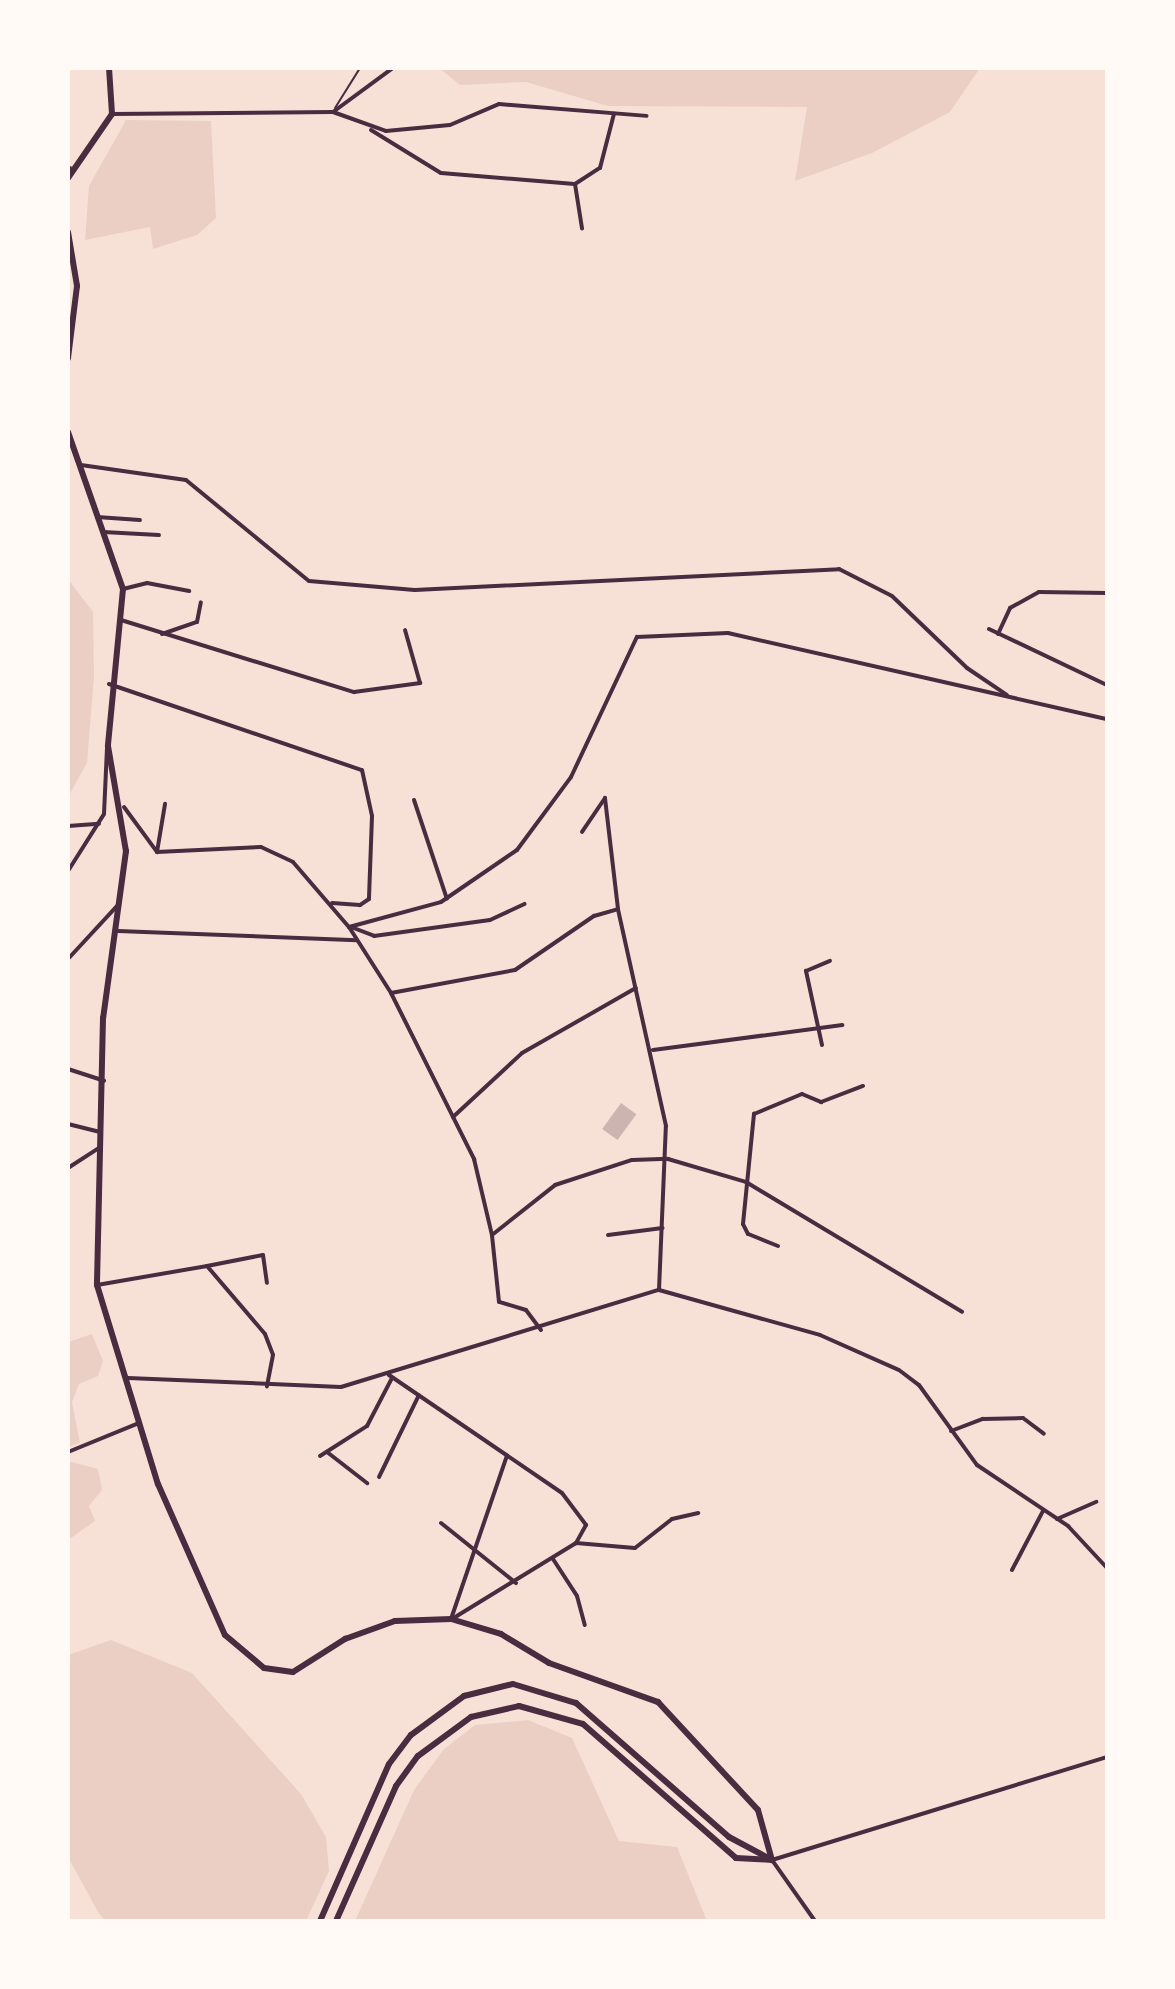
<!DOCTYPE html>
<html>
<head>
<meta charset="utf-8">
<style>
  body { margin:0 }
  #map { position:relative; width:1175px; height:1989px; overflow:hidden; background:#f7e1d7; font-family:"Archivo Narrow",sans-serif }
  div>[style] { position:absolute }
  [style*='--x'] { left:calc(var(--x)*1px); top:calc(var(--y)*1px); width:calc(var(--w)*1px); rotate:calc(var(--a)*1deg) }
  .green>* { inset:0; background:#ebcfc5 }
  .building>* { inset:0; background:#ccb4b1; transform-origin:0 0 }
  .service>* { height:2px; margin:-1px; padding:0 1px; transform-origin:1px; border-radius:1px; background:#4a2c40 }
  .minor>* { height:4px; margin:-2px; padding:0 2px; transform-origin:2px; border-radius:2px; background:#4a2c40 }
  .secondary>* { height:6px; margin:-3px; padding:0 3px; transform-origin:3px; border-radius:3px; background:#4a2c40 }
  span { translate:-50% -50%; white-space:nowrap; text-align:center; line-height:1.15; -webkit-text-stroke:6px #fffaf5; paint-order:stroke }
  .frame { position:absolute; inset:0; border:70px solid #fffaf5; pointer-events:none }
</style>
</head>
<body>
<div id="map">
  <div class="green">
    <div style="clip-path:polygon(439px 68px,980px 68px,950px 112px,872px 153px,795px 181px,807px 107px,608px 106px,526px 82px,460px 85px)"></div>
    <div style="clip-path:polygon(126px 120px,211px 121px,216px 218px,197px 235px,153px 249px,150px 227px,85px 240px,89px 186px)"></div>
    <div style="clip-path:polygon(68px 579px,93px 612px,94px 677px,87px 763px,68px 797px)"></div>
    <div style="clip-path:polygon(92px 1334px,103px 1361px,98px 1376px,79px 1384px,72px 1402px,80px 1443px,68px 1447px,68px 1342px)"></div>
    <div style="clip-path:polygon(68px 1461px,98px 1469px,102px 1490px,89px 1506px,95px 1521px,68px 1540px)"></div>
    <div style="clip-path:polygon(111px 1640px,192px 1673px,301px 1794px,326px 1837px,329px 1871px,306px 1921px,105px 1921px,98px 1912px,68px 1857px,68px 1655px)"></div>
    <div style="clip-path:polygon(528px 1720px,572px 1738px,619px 1841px,677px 1847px,707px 1921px,355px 1921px,414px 1790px,444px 1749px,475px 1725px)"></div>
  </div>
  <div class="building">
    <div style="left:621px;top:1103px;width:19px;height:32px;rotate:36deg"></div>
  </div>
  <div class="service">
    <div style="--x:335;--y:108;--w:47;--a:-58"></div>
  </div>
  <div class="minor">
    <div style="--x:333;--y:112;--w:74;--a:-36.3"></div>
    <div style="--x:112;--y:114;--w:221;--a:-0.5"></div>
    <div style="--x:333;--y:112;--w:56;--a:19.7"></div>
    <div style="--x:386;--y:131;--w:64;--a:-5.4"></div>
    <div style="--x:450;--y:125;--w:53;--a:-23.2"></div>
    <div style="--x:499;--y:104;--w:148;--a:4.6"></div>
    <div style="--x:371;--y:130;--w:82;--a:31.6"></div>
    <div style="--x:441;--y:173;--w:134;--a:4.7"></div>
    <div style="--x:575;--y:184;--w:30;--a:-33"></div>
    <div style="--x:600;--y:168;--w:56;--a:-75.5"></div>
    <div style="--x:68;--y:168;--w:2;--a:0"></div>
    <div style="--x:575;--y:184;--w:45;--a:81"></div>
    <div style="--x:81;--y:465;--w:106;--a:8.1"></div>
    <div style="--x:186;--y:480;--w:159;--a:39.4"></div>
    <div style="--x:309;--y:581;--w:106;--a:4.9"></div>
    <div style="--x:415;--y:590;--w:425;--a:-2.8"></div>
    <div style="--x:839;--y:569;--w:59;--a:27"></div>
    <div style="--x:892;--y:596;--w:104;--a:43.8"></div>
    <div style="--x:967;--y:668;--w:48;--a:34"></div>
    <div style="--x:97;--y:517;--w:43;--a:4"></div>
    <div style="--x:103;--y:532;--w:56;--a:3.1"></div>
    <div style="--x:123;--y:589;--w:25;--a:-14"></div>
    <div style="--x:147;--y:583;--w:43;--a:10.8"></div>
    <div style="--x:121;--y:620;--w:244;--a:17.2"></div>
    <div style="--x:354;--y:692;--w:67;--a:-7.8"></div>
    <div style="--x:420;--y:683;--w:55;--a:-105.8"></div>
    <div style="--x:989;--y:629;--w:131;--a:25.4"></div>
    <div style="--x:162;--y:634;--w:37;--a:-19"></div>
    <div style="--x:197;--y:622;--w:20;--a:-79"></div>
    <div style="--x:998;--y:634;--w:29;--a:-65"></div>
    <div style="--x:1010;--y:608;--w:33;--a:-29"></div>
    <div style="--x:1039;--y:592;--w:68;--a:0.8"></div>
    <div style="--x:109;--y:684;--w:267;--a:18.8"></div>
    <div style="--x:362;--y:770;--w:47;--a:77.7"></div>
    <div style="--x:372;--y:816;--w:83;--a:92.1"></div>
    <div style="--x:369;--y:899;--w:11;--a:146"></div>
    <div style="--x:360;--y:905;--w:28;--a:-176"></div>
    <div style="--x:414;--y:800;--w:104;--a:71.6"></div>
    <div style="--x:124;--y:807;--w:56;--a:53.7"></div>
    <div style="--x:157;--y:852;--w:104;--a:-2.8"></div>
    <div style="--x:261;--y:847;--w:35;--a:25"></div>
    <div style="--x:293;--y:862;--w:86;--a:49.3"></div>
    <div style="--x:349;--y:927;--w:78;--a:57.5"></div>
    <div style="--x:391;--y:993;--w:126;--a:-10.5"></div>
    <div style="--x:515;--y:970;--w:96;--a:-34.4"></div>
    <div style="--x:594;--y:916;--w:25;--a:-16"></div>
    <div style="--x:68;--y:826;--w:31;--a:-4"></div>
    <div style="--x:157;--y:852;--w:49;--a:-80.5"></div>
    <div style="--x:68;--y:871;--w:67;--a:-57.7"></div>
    <div style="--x:104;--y:814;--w:66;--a:-87.4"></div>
    <div style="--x:349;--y:927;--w:95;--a:-15.2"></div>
    <div style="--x:441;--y:902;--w:92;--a:-34.4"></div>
    <div style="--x:517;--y:850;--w:91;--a:-53.5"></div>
    <div style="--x:571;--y:777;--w:155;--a:-64.8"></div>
    <div style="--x:637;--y:637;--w:91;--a:-2.5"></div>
    <div style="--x:728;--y:633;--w:389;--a:12.8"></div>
    <div style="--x:351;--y:927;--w:25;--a:21"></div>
    <div style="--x:374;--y:936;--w:117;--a:-7.9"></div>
    <div style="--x:490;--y:920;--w:38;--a:-25"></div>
    <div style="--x:118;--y:931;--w:239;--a:2.2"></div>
    <div style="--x:68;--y:959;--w:75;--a:-47.2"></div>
    <div style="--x:391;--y:993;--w:186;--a:63.4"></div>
    <div style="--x:474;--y:1159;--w:78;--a:76.7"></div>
    <div style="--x:822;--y:1045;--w:76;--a:-102.2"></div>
    <div style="--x:806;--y:971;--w:26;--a:-23"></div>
    <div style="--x:653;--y:1050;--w:191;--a:-7.5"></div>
    <div style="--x:68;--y:1069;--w:38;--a:18"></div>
    <div style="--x:453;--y:1117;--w:94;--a:-42.8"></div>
    <div style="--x:522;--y:1053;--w:131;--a:-29.7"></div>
    <div style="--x:68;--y:1124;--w:33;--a:14"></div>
    <div style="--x:68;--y:1168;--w:37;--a:-33"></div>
    <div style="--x:608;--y:1235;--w:55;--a:-7.3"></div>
    <div style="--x:778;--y:1246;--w:32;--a:-158"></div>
    <div style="--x:748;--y:1234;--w:11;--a:-117"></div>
    <div style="--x:743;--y:1224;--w:111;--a:-84.3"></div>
    <div style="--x:754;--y:1114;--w:52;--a:-22.6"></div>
    <div style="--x:802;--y:1094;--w:21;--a:23"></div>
    <div style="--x:821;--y:1102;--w:45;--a:-20.9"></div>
    <div style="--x:207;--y:1266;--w:57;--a:-11.1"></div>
    <div style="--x:263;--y:1255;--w:28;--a:82"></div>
    <div style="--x:97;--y:1285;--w:112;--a:-9.8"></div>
    <div style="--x:207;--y:1266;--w:89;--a:49.5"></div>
    <div style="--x:265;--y:1334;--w:22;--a:69"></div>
    <div style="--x:273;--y:1355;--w:32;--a:101"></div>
    <div style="--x:659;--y:1290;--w:167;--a:15.6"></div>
    <div style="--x:820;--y:1335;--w:86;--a:23.9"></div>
    <div style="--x:899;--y:1370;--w:25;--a:37"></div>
    <div style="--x:919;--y:1385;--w:99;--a:54.1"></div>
    <div style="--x:977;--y:1465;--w:110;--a:33.8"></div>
    <div style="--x:1068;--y:1526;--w:57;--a:47.1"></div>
    <div style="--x:541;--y:1330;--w:25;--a:-127"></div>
    <div style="--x:526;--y:1310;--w:28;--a:-163"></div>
    <div style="--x:499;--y:1302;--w:67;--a:-96"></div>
    <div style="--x:492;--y:1235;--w:80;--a:-38.4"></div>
    <div style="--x:555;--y:1185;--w:81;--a:-18"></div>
    <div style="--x:632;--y:1160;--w:36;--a:-2"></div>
    <div style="--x:668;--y:1159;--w:81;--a:16.4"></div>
    <div style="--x:746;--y:1182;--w:252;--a:31"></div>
    <div style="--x:389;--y:1375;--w:209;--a:34.3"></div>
    <div style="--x:562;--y:1493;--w:40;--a:53"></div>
    <div style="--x:586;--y:1525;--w:21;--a:119"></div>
    <div style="--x:576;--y:1543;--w:145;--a:148.5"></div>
    <div style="--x:128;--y:1378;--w:213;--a:2.4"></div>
    <div style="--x:341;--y:1387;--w:332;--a:-17"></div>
    <div style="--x:659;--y:1290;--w:164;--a:-87.6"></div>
    <div style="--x:666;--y:1126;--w:222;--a:-102.5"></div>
    <div style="--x:618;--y:909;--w:112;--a:-96.7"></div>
    <div style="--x:605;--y:798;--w:41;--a:124.1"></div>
    <div style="--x:951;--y:1431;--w:34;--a:-21"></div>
    <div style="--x:983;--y:1419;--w:40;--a:-1.4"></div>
    <div style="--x:1023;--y:1418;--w:26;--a:37"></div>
    <div style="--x:68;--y:1452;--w:77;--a:-22.2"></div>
    <div style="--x:327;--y:1452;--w:51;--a:37.8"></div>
    <div style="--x:320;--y:1456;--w:56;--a:-32.6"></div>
    <div style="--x:367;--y:1426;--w:54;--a:-62.5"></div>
    <div style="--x:379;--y:1477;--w:91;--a:-64"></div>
    <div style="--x:1057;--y:1519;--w:43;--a:-23.6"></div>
    <div style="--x:441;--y:1523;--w:96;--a:38.7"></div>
    <div style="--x:576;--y:1543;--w:59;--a:4.8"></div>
    <div style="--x:635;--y:1548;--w:47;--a:-38.1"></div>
    <div style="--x:672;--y:1519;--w:27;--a:-13"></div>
    <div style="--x:553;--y:1559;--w:44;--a:57"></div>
    <div style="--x:577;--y:1596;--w:30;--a:75"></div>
    <div style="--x:1012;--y:1570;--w:67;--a:-62.3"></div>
    <div style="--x:451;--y:1619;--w:173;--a:-71.1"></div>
    <div style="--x:815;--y:1921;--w:75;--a:-125.2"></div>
    <div style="--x:772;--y:1860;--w:350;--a:-17.1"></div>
  </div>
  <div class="secondary">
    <div style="--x:68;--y:178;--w:78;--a:-55.5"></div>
    <div style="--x:112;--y:114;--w:46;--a:-93.7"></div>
    <div style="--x:68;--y:232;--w:55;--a:80.5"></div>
    <div style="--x:77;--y:286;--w:73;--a:97.1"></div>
    <div style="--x:68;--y:432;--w:166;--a:70.7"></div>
    <div style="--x:123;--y:589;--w:158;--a:95.5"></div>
    <div style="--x:108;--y:746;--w:107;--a:80.3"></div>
    <div style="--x:126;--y:851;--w:169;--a:97.8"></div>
    <div style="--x:103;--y:1018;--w:267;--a:91.3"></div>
    <div style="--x:97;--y:1285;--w:208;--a:73"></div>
    <div style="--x:158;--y:1484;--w:165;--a:66.1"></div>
    <div style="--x:225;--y:1635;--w:51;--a:40.2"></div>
    <div style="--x:264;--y:1668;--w:29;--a:8"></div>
    <div style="--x:293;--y:1672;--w:62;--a:-32.4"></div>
    <div style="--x:345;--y:1639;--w:53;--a:-19.8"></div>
    <div style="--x:395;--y:1621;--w:56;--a:-2"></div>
    <div style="--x:451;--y:1619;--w:52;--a:16.7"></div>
    <div style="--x:501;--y:1634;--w:56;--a:31.1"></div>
    <div style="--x:549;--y:1663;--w:116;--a:19.7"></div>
    <div style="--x:658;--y:1702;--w:147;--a:47.2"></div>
    <div style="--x:758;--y:1810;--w:52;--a:74.4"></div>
    <div style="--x:320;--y:1921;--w:171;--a:-66.3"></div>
    <div style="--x:389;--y:1764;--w:36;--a:-53"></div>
    <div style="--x:411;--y:1735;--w:66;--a:-36.3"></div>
    <div style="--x:464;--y:1696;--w:50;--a:-13.8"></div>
    <div style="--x:513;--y:1684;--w:66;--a:16.8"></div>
    <div style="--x:576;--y:1703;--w:203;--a:41.2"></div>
    <div style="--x:729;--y:1837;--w:49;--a:28.1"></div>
    <div style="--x:336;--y:1921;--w:148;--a:-66"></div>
    <div style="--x:396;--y:1786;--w:37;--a:-54"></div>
    <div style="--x:418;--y:1756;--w:66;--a:-36.3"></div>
    <div style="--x:471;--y:1717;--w:49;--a:-12.9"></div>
    <div style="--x:519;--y:1706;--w:66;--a:15.7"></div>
    <div style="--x:583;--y:1724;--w:203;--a:41.2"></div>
    <div style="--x:736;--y:1858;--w:36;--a:3"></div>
  </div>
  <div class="frame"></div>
</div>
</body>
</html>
